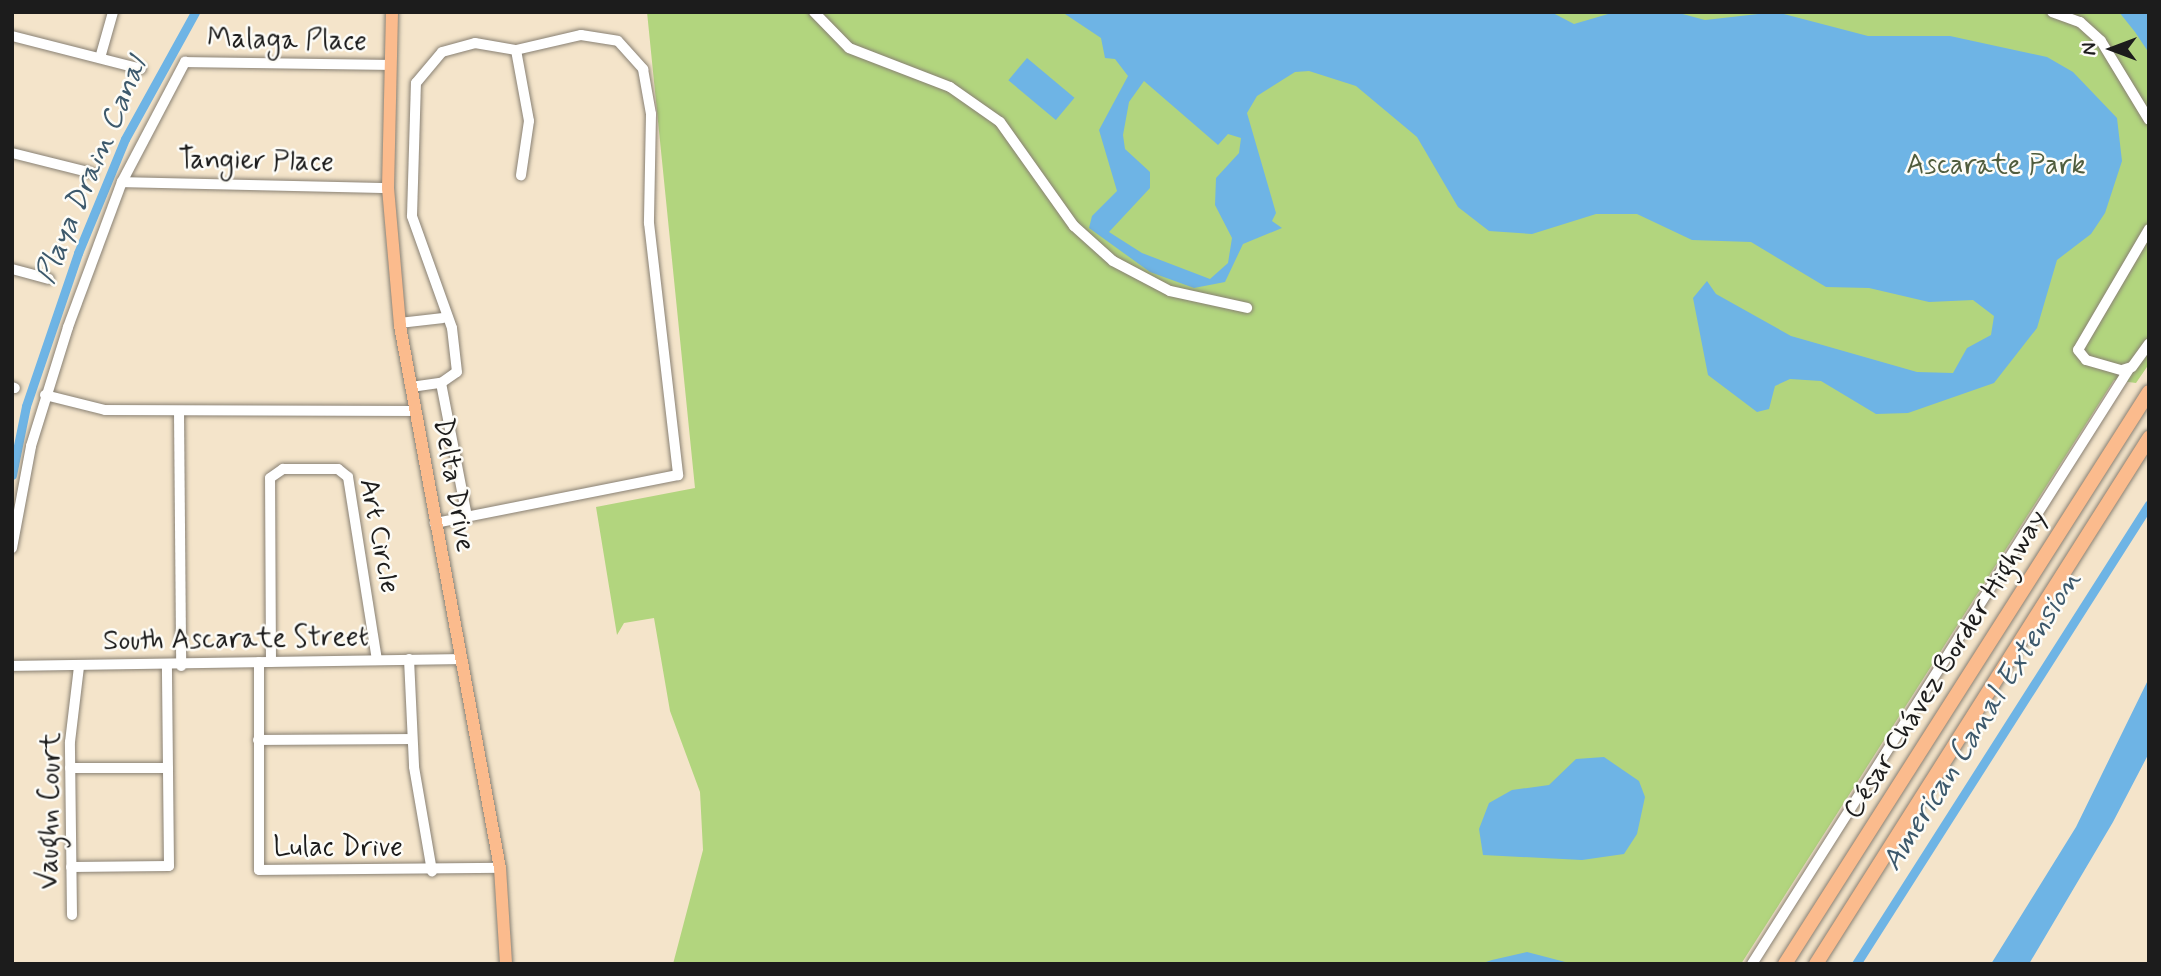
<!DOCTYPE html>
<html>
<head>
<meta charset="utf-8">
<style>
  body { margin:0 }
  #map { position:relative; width:2161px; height:976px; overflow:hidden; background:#f4e4ca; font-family:Mynerve,sans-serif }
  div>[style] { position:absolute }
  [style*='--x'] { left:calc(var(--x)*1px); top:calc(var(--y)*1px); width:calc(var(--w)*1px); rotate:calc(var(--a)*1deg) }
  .green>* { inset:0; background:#b2d57e }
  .water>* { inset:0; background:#6eb4e5; transform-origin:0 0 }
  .canal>* { height:9px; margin:-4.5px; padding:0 4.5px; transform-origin:4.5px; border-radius:4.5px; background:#6eb4e5 }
  .roads { filter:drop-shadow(0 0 2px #888073) drop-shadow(0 0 2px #888073) }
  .minor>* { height:10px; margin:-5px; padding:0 5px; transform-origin:5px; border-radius:5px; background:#fff }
  .major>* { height:12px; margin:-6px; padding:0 6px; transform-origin:6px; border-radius:6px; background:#fbbb8d }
  .highway>* { height:14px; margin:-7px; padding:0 7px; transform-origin:7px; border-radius:7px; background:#fbbb8d }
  span { translate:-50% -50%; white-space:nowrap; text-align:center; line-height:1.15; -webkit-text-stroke:5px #fdfcf7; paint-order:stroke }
  .street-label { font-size:28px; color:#1c1c1c }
  .park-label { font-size:28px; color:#505d3e }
  .water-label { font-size:30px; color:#3d596c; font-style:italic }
  .frame { position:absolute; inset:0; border:14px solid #1c1c1c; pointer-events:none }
  .north { position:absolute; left:2077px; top:14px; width:70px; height:70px; -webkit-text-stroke:5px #fdfcf7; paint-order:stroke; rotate:270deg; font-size:19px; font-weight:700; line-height:28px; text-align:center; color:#1c1c1c }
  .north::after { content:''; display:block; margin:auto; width:24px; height:32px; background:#1c1c1c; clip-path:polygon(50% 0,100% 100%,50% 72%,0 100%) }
</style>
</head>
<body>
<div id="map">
  <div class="green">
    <div style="clip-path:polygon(647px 12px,2149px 12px,2149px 364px,2136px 383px,2114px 380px,1741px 964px,673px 964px,703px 850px,700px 792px,670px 711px,654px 618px,624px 623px,617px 635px,596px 507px,695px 488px)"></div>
  </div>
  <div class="water">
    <div style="clip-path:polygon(evenodd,1062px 12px,1551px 12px,1574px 24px,1615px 12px,1675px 12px,1705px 20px,1776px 12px,1868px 36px,1950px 36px,2047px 57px,2073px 72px,2117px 118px,2122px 161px,2105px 213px,2091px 234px,2057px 260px,2037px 328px,1994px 383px,1908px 413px,1876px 414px,1821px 381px,1790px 379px,1775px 386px,1769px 409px,1757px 412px,1708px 375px,1693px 298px,1707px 281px,1716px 294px,1791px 336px,1917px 372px,1953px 373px,1967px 348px,1991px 335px,1994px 316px,1973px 300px,1929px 302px,1869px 288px,1826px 287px,1751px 242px,1692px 240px,1637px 214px,1596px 214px,1532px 234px,1489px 231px,1458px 207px,1417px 137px,1356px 86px,1309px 71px,1295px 72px,1257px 96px,1247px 113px,1276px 213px,1272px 221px,1282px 228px,1243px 244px,1225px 282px,1194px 288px,1150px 272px,1089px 228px,1092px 216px,1117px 191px,1099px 130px,1128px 76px,1115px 59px,1105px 58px,1101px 38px,1062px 12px,1144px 81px,1218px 145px,1228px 134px,1241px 138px,1239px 153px,1216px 178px,1215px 205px,1232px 238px,1228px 263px,1210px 279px,1142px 253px,1109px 232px,1150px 188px,1150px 172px,1125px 149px,1123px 135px,1129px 102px,1144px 81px)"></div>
    <div style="clip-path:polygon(2119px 12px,2149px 12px,2149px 53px,2135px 32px)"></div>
    <div style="left:1027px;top:58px;width:62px;height:29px;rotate:40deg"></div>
    <div style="clip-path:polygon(2149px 678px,2149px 753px,2113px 822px,2029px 964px,1991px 964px,2076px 827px)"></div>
    <div style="clip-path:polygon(1604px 757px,1639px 781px,1645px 797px,1637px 834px,1624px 854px,1582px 860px,1483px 855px,1479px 829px,1489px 803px,1512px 790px,1549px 785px,1576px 759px)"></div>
    <div style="clip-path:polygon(1527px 952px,1573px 964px,1480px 964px,1492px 960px)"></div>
  </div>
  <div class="canal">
    <div style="--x:12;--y:475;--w:70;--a:-78.5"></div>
    <div style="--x:26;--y:406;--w:162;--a:-71.2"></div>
    <div style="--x:78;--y:253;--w:123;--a:-67.6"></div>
    <div style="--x:125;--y:139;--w:145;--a:-61.1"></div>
    <div style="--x:1856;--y:964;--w:545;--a:-57.5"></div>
  </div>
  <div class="roads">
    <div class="minor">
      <div style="--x:814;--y:12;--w:50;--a:45.8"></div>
      <div style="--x:849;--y:48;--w:108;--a:21.1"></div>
      <div style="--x:950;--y:87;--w:61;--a:35"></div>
      <div style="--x:1000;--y:122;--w:128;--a:54.6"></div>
      <div style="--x:1074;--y:226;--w:52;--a:41.9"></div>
      <div style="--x:1113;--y:261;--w:64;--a:27.8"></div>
      <div style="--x:1170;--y:291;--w:79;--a:12.4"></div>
      <div style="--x:2052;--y:12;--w:30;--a:20"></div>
      <div style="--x:2080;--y:22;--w:28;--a:42"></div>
      <div style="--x:2101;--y:41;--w:92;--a:58.7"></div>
      <div style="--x:12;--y:36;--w:133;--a:14.3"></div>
      <div style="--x:516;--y:50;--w:72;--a:79.6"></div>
      <div style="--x:529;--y:121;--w:55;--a:98.4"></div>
      <div style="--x:100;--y:58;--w:48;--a:-74.2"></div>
      <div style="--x:12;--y:153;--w:82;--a:14"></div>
      <div style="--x:122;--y:182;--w:266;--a:1.3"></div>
      <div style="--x:2149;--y:229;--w:140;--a:120.4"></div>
      <div style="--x:2078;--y:350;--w:13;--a:51"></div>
      <div style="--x:2086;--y:360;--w:37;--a:16"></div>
      <div style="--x:2122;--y:370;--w:10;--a:-17"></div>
      <div style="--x:2132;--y:367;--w:29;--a:-54"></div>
      <div style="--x:12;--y:269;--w:38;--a:15"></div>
      <div style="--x:400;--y:323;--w:43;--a:-6.6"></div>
      <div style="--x:441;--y:383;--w:136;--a:79"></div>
      <div style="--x:12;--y:387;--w:3;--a:18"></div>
      <div style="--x:411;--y:387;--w:30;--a:-8"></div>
      <div style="--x:441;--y:383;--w:19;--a:-35"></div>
      <div style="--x:457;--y:372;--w:44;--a:-96.5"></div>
      <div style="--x:452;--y:328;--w:119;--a:-109.7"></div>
      <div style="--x:412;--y:216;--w:133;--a:-88.3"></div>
      <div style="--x:416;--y:83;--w:40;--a:-50"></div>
      <div style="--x:442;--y:52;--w:34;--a:-15"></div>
      <div style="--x:475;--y:43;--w:42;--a:9.7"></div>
      <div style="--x:516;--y:50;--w:67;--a:-13"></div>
      <div style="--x:581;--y:35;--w:37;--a:9"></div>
      <div style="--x:618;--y:41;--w:38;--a:48"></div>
      <div style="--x:643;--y:69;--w:46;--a:79.9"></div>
      <div style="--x:651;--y:114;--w:109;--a:91.1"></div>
      <div style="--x:649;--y:223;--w:254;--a:83.4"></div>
      <div style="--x:678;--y:475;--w:248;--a:168.8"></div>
      <div style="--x:45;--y:395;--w:62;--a:14"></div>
      <div style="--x:105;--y:410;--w:310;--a:0.2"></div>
      <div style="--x:179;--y:412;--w:254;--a:89.5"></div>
      <div style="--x:12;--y:548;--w:104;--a:-79.4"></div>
      <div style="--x:31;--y:446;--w:125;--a:-72.7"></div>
      <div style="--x:68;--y:327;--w:155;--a:-69.6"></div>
      <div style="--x:122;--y:182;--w:136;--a:-62.3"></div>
      <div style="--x:185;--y:62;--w:203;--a:0.8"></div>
      <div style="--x:409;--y:659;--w:108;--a:87.3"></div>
      <div style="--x:414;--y:767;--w:106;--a:80.2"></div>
      <div style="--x:259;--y:662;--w:208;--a:90"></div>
      <div style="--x:259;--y:870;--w:241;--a:-0.5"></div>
      <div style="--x:271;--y:662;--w:184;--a:-90.3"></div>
      <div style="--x:270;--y:478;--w:16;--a:-35"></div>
      <div style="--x:283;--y:469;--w:55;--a:0"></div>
      <div style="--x:338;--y:469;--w:13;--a:39"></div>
      <div style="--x:348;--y:477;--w:185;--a:81"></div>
      <div style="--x:12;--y:666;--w:448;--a:-0.9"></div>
      <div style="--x:258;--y:740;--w:154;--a:-0.4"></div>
      <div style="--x:70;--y:768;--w:98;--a:0"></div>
      <div style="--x:71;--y:867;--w:98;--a:-0.6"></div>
      <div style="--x:169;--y:866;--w:200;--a:-90.6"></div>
      <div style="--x:72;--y:915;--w:173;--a:-90.7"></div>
      <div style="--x:70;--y:742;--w:77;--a:-83.2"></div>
      <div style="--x:1752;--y:964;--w:704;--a:-57.64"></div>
    </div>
    <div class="major">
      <div style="--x:392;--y:12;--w:176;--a:91.3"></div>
      <div style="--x:388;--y:188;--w:139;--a:85"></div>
      <div style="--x:400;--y:326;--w:551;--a:79.55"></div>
      <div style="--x:500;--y:868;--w:96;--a:86.4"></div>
    </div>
    <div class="highway">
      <div style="--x:1785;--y:964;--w:678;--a:-57.53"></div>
      <div style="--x:1816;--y:964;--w:623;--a:-57.66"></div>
    </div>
  </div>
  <div class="street-label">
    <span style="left:287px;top:41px;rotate:1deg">Malaga Place</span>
    <span style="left:256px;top:162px;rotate:1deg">Tangier Place</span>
    <span style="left:453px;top:485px;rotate:80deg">Delta Drive</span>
    <span style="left:378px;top:536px;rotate:79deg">Art Circle</span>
    <span style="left:236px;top:640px;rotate:-1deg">South Ascarate Street</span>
    <span style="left:1946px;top:665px;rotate:-58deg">César Chávez Border Highway</span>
    <span style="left:51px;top:811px;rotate:-89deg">Vaughn Court</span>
    <span style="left:338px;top:848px">Lulac Drive</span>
  </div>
  <div class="park-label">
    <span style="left:1996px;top:166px">Ascarate Park</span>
  </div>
  <div class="water-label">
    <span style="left:92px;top:171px;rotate:-67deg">Playa Drain Canal</span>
    <span style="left:1982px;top:721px;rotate:-58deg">American Canal Extension</span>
  </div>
  <div class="frame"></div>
  <div class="north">N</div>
</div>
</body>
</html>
